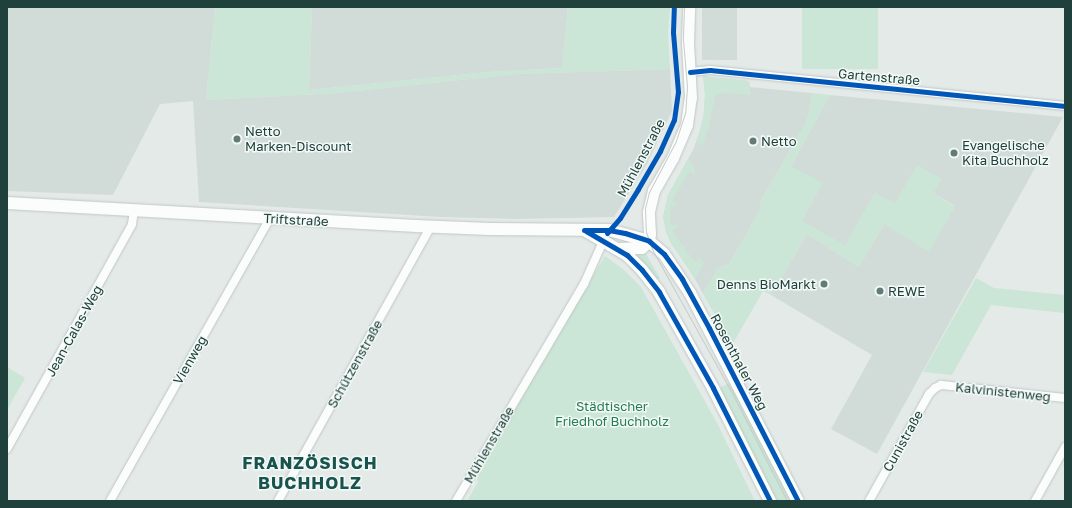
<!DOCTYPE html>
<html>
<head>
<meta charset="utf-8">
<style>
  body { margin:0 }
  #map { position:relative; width:1072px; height:508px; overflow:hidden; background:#e4eae8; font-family:"Golos Text",sans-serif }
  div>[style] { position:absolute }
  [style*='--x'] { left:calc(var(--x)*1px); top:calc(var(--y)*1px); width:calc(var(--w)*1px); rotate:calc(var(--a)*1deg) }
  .built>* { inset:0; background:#d1dcd8; transform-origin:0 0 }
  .green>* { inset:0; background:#cbe5d6; transform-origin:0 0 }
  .roads { filter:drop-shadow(0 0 1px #c1c7c5) drop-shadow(0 0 1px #c1c7c5) }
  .street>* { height:8px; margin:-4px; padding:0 4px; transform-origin:4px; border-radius:4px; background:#fbfcfc }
  .secondary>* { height:12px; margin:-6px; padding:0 6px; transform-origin:6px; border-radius:6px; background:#fbfcfc }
  .tram>* { height:1px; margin:-0.5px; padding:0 0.5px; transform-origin:0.5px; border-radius:0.5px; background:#c7cbca }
  .cycleway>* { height:5px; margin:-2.5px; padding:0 2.5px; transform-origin:2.5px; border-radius:2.5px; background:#0057b8 }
  .dots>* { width:11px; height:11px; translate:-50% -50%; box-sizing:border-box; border:2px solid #f2f9f6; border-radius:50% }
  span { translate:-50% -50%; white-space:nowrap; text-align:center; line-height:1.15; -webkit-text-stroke:3px #f2f9f6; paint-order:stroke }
  .street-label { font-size:13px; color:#1f403b }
  .poi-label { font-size:13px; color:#1f403b }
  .left { translate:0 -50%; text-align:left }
  .right { translate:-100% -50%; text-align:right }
  .park-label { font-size:13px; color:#247c51 }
  .district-label { font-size:17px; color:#18544d; font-weight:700; letter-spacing:1px }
  .frame { position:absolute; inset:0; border:8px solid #1f403b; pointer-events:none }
</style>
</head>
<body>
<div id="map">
  <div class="built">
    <div style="clip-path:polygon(7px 7px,215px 7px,206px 100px,337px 93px,516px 74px,670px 69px,672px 111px,647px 164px,614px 217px,517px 219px,441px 217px,199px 202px,193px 101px,160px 104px,113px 195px,7px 191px)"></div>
    <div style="clip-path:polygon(312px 7px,568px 7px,562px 68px,489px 72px,309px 90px)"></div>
    <div style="left:702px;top:7px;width:35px;height:53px"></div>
    <div style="clip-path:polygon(703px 75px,709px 77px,749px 81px,750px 87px,812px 93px,807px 121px,760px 202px,761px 208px,729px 264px,717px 269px,703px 294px,687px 264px,672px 245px,666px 232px,663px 217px,668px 195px,693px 150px,703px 123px,705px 95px)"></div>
    <div style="clip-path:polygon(830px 95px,1063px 117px,877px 454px,831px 429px,872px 355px,771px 295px,807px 234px,859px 267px,884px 224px,955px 206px,933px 193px,941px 179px,895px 204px,875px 193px,845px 246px,801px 221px,791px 166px)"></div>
  </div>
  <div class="green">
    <div style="clip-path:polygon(215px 7px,312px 7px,309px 90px,489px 72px,562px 68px,568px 7px,670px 7px,668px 33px,670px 69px,516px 74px,337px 93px,206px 100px)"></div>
    <div style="left:802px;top:7px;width:76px;height:62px"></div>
    <div style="clip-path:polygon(703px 75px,709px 77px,749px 81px,750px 87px,750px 95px,723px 93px,715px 96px,709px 127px,702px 146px,697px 142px,704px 113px,705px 95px)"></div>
    <div style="clip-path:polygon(812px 93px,830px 95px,791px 166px,823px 183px,802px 221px,845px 245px,875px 193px,895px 203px,917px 165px,942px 179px,933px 193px,955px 207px,929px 252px,884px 224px,859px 267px,807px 234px,771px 295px,763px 291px,732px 345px,703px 294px,717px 269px,729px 264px,761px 208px,760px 202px,807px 121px)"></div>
    <div style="clip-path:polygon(689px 158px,696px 173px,695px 175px,689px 172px,672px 201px,678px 205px,671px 206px,670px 225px,677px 225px,678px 227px,672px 231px,683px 246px,688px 243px,684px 248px,695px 262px,700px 258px,704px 263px,695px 279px,669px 240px,663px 217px,668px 195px)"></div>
    <div style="clip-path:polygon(646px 254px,660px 278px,656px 281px,636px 256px)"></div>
    <div style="clip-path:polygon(605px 256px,624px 270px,641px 287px,717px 423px,755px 501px,467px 501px,478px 482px,476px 476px,495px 440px)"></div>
    <div style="clip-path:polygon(976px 278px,994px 288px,1065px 295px,1065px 313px,991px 305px,952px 375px,923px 372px)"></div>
    <div style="clip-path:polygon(7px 367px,25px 378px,7px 410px)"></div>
    <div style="left:733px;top:381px;width:135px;height:17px;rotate:63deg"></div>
  </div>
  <div class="roads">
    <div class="street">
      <div style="--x:690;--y:72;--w:20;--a:-6"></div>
      <div style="--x:710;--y:70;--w:357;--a:5.8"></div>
      <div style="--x:7;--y:449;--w:257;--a:-60.9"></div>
      <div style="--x:132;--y:224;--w:13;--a:-81"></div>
      <div style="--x:110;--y:501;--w:325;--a:-60.5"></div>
      <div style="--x:278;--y:501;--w:315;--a:-60.9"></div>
      <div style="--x:456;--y:501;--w:252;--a:-59.5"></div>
      <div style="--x:584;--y:284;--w:51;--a:-65.9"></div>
      <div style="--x:869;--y:501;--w:123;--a:-60.7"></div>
      <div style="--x:929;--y:394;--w:8;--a:-45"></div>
      <div style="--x:935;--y:388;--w:7;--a:-27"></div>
      <div style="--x:941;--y:385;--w:125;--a:6"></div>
      <div style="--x:1035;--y:501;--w:62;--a:-60.9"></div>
    </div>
    <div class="secondary">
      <div style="--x:7;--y:203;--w:410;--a:3.2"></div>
      <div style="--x:416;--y:226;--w:73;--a:2.4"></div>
      <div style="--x:489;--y:229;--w:120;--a:0.5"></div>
      <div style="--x:609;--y:230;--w:41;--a:15.4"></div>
      <div style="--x:649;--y:241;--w:20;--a:41"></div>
      <div style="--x:664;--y:254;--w:47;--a:56.3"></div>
      <div style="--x:690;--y:293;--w:234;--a:62.6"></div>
      <div style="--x:586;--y:231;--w:48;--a:30.3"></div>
      <div style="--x:627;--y:255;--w:21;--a:45"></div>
      <div style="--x:642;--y:270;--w:28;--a:52"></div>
      <div style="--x:659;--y:292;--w:110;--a:60.6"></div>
      <div style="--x:713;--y:388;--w:127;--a:63.2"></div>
      <div style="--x:620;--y:249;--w:22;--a:-3"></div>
      <div style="--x:642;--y:248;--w:10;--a:-45"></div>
      <div style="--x:649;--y:241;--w:7;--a:-82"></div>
      <div style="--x:650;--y:234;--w:22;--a:-93"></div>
      <div style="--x:649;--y:212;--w:22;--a:-77"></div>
      <div style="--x:654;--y:191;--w:38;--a:-60"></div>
      <div style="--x:673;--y:158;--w:36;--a:-67"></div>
      <div style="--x:687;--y:125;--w:27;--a:-82"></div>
      <div style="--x:691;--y:98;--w:55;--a:-93.1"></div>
      <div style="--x:688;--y:43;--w:36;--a:-88"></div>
    </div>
  </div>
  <div class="tram">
    <div style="--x:684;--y:7;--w:33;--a:92"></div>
    <div style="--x:683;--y:40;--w:47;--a:85.1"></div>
    <div style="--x:687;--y:87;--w:26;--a:94"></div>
    <div style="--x:685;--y:113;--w:29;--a:108"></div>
    <div style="--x:676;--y:141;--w:58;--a:117.9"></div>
    <div style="--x:649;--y:192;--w:16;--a:104"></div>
    <div style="--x:645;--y:208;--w:24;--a:88"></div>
    <div style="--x:646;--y:232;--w:20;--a:70"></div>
    <div style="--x:653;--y:251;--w:160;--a:60.9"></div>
    <div style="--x:731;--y:391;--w:123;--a:63"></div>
  </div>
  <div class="cycleway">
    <div style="--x:690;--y:72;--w:20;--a:-6"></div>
    <div style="--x:710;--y:70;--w:357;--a:5.8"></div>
    <div style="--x:584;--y:230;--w:25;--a:0"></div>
    <div style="--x:609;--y:230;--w:16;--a:11"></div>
    <div style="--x:625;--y:233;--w:25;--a:18"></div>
    <div style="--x:649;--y:241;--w:20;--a:41"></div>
    <div style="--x:664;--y:254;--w:31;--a:54"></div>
    <div style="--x:682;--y:279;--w:56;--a:61.1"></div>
    <div style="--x:709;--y:328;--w:195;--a:62.8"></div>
    <div style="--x:586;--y:231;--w:48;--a:30.3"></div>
    <div style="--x:627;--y:255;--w:21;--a:45"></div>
    <div style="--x:642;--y:270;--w:28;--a:52"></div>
    <div style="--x:659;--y:292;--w:110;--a:60.6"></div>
    <div style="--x:713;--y:388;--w:127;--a:63.2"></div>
    <div style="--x:607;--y:233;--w:20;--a:-49"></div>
    <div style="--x:620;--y:218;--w:34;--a:-58"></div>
    <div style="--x:638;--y:189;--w:44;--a:-59.9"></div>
    <div style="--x:660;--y:151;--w:34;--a:-66"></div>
    <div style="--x:674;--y:120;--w:28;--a:-82"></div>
    <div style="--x:678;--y:92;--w:60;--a:-94.8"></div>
    <div style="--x:673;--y:32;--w:25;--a:-88"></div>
  </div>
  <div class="dots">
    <div style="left:237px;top:139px;background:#647c78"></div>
    <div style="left:753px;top:141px;background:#647c78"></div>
    <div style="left:954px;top:153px;background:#647c78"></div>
    <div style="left:824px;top:284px;background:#647c78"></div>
    <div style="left:880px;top:291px;background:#647c78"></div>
  </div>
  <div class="street-label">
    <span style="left:879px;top:77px;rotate:5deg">Gartenstraße</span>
    <span style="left:641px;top:158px;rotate:-62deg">Mühlenstraße</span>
    <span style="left:296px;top:220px;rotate:3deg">Triftstraße</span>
    <span style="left:74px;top:331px;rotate:-61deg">Jean-Calas-Weg</span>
    <span style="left:190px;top:360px;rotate:-60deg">Vienweg</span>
    <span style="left:739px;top:362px;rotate:62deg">Rosenthaler Weg</span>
    <span style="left:355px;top:364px;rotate:-61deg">Schützenstraße</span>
    <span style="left:1003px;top:392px;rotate:6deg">Kalvinistenweg</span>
    <span style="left:903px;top:441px;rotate:-61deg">Cunistraße</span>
    <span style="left:489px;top:445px;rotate:-60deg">Mühlenstraße</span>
  </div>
  <div class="poi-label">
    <span class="left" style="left:245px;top:139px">Netto<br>Marken-Discount</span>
    <span class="left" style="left:761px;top:141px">Netto</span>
    <span class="left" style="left:962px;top:153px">Evangelische<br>Kita Buchholz</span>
    <span class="right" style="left:816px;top:284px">Denns BioMarkt</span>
    <span class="left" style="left:888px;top:291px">REWE</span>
  </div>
  <div class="park-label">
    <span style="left:612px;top:414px">Städtischer<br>Friedhof Buchholz</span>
  </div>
  <div class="district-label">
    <span style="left:310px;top:473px">FRANZÖSISCH<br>BUCHHOLZ</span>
  </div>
  <div class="frame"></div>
</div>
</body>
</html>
